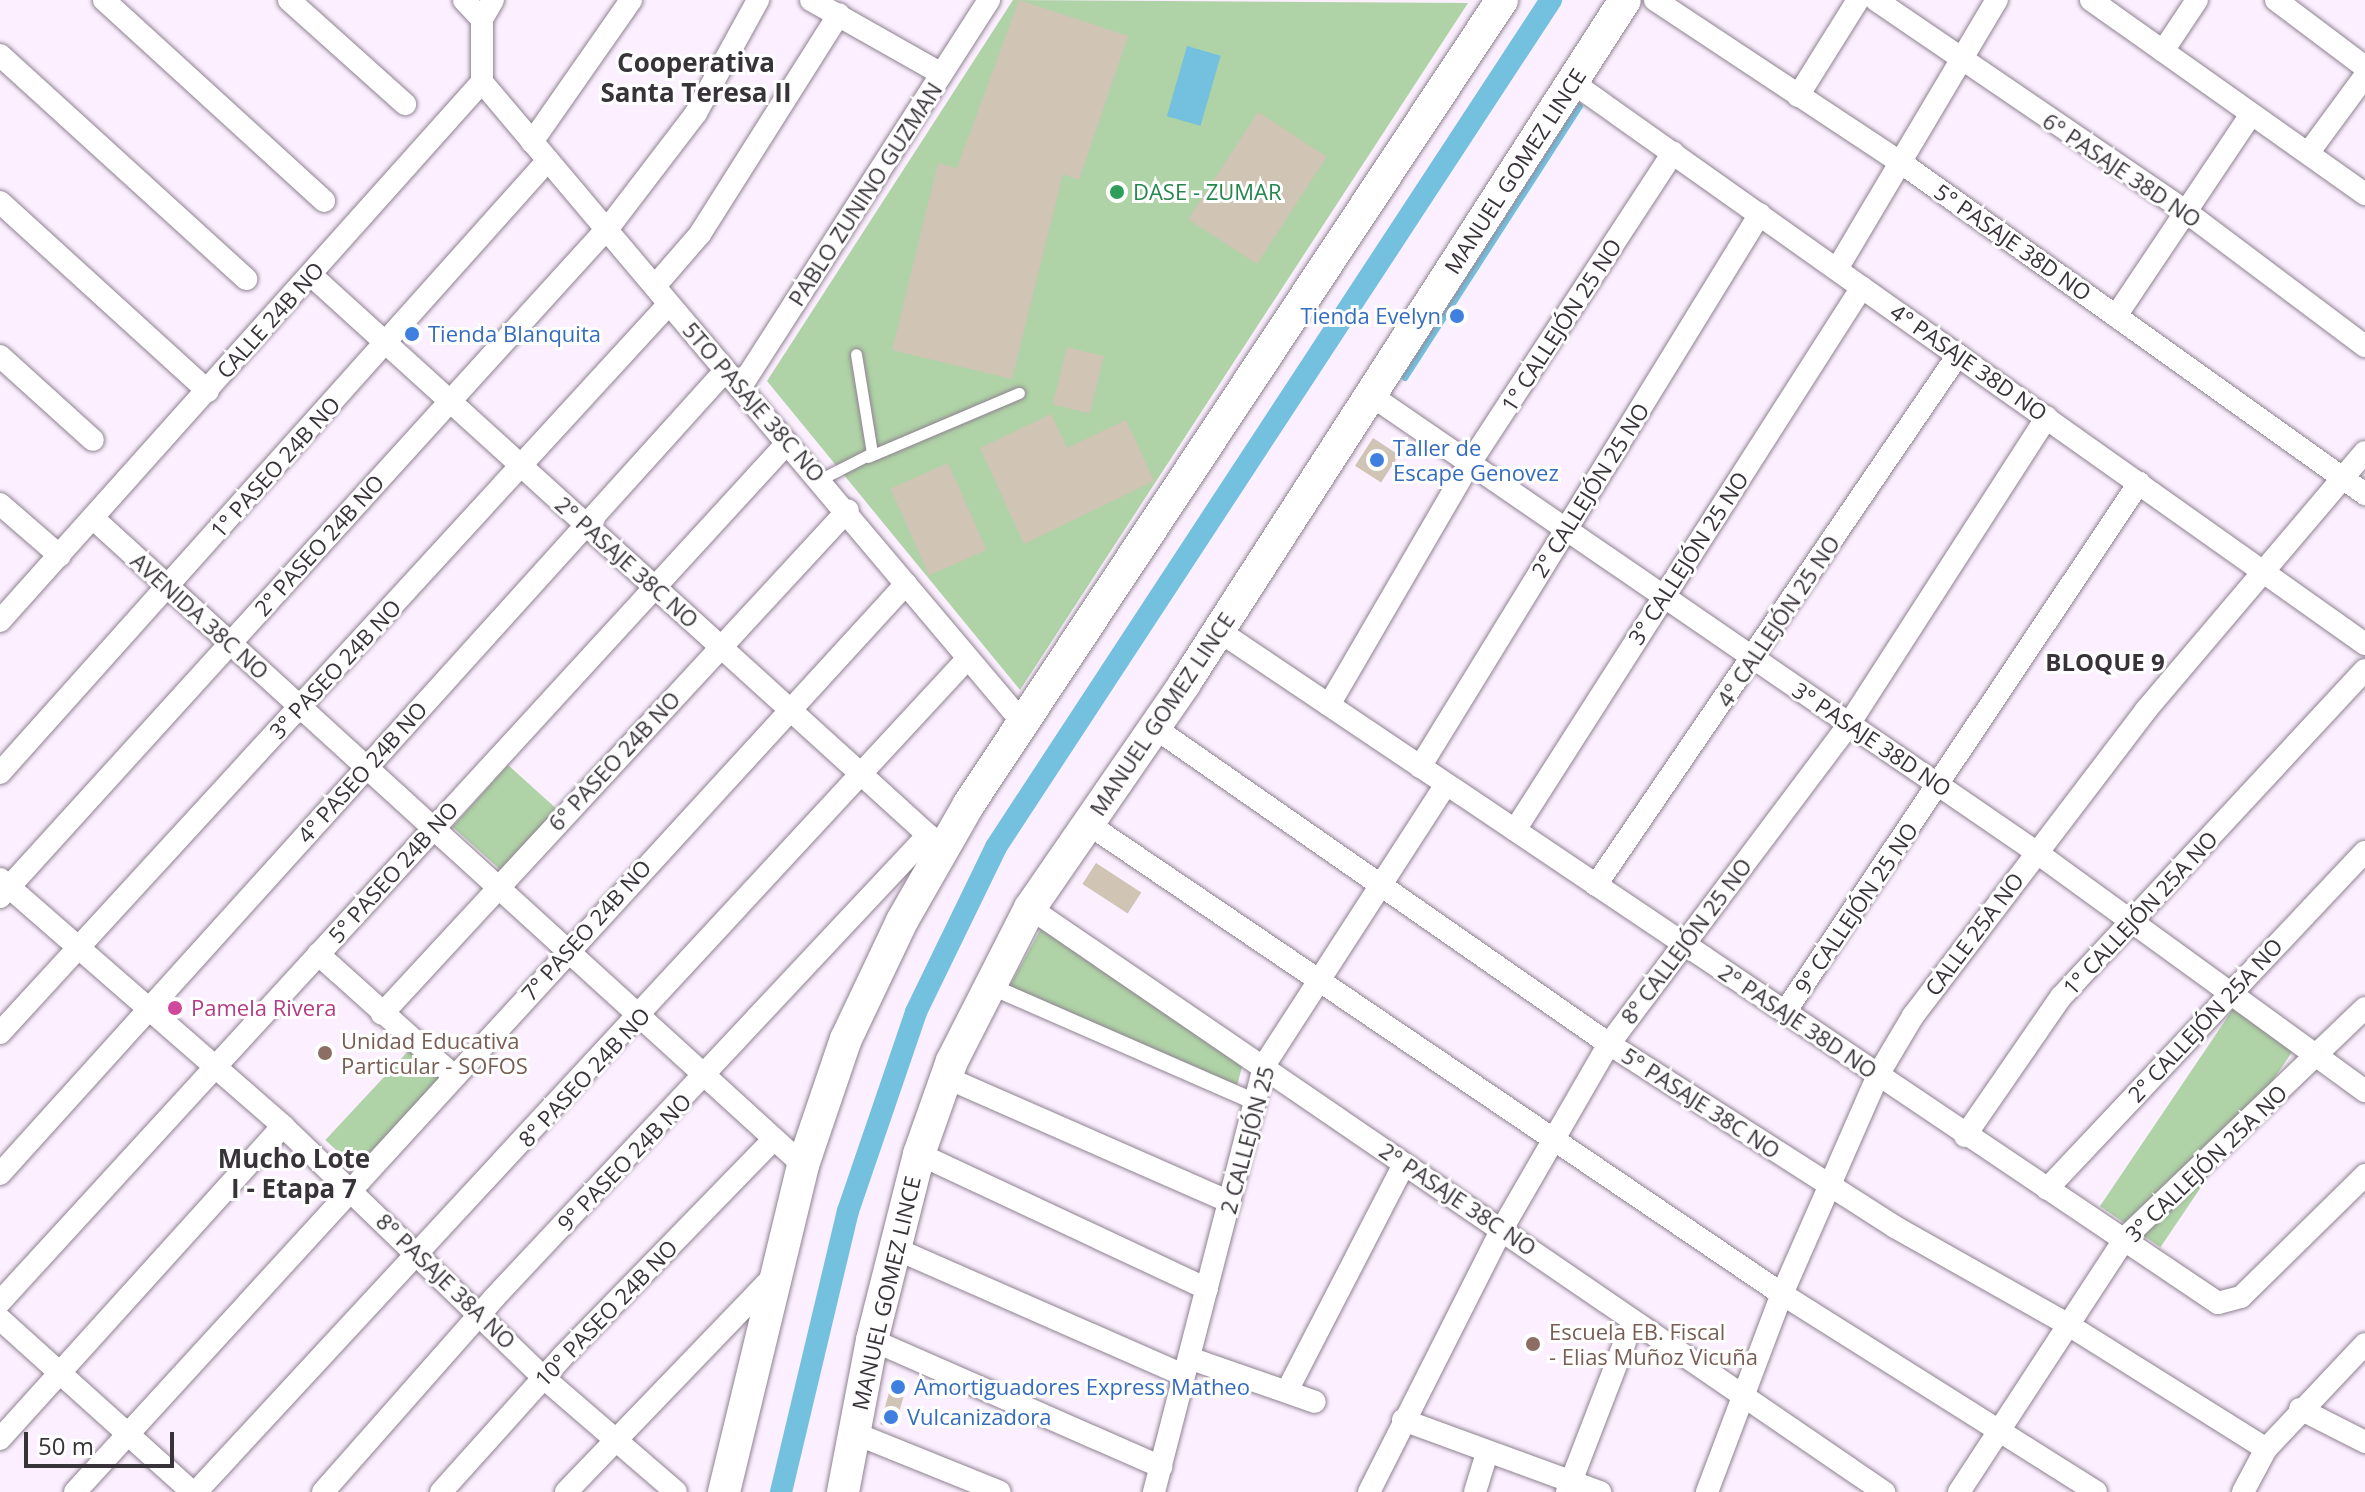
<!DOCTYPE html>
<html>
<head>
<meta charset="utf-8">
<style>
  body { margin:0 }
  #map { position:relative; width:2365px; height:1492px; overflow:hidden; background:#fcefff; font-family:"Open Sans",sans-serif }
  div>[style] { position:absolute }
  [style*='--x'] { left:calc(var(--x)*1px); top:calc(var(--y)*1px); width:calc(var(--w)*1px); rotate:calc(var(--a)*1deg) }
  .green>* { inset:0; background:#afd2a6; transform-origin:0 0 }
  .water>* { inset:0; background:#74c0df; transform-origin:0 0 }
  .stream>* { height:6px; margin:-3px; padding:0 3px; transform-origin:3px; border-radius:3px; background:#74c0df }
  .canal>* { height:22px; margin:-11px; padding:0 11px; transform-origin:11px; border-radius:11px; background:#74c0df }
  .building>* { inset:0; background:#d0c4b5; transform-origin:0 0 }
  .roads { filter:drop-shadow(0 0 2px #8e8290) drop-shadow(0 0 2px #8e8290) }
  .service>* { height:11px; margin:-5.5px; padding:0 5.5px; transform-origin:5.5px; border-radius:5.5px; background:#fff }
  .pedestrian>* { height:16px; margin:-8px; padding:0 8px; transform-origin:8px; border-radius:8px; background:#fff }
  .minor>* { height:22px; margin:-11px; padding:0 11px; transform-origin:11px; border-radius:11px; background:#fff }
  .secondary>* { height:32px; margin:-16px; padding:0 16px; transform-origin:16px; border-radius:16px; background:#fff }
  .dots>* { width:22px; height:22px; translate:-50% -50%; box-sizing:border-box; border:4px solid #fff; border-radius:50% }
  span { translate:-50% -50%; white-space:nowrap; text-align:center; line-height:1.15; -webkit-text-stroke:6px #fff; paint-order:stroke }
  .street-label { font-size:22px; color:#383339 }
  .leisure-label { font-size:22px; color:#27864d }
  .left { translate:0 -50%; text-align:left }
  .shop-label { font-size:22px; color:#366cbe }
  .right { translate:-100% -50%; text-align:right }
  .hotel-label { font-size:22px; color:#b23c85 }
  .education-label { font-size:22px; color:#785e54 }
  .neighbourhood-label { font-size:24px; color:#383339; font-weight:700 }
  .quarter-label { font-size:26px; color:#383339; font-weight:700 }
  .scale { position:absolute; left:24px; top:1432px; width:150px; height:36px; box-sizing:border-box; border:4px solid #383339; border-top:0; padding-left:10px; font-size:24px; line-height:28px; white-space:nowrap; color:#383339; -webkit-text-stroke:6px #fff; paint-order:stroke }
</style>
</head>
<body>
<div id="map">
  <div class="green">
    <div style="clip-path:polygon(1013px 0,1468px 3px,1020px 690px,767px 381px)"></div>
    <div style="left:508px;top:765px;width:69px;height:83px;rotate:42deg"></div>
    <div style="clip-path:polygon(1043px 925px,1245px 1055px,1237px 1086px,1009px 987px)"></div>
    <div style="left:2233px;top:1009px;width:73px;height:238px;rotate:34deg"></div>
    <div style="left:412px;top:1047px;width:42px;height:127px;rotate:43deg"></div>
  </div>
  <div class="water">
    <div style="left:1187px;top:46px;width:35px;height:73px;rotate:16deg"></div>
  </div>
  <div class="stream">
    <div style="--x:1405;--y:378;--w:323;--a:-57.2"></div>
  </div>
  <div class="canal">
    <div style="--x:781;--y:1492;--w:289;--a:-76.6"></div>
    <div style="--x:848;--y:1211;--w:210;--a:-71.1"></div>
    <div style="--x:916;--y:1012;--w:183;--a:-64.1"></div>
    <div style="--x:996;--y:847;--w:1013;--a:-56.77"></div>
  </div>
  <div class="building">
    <div style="clip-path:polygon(1019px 0,1128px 36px,1079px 180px,1063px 174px,1012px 379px,892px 350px,938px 163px,957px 168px)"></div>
    <div style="left:1258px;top:112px;width:82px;height:128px;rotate:33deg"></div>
    <div style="left:1067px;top:347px;width:38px;height:59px;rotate:14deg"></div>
    <div style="clip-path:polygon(1051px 414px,1067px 448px,1126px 420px,1154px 481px,1024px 544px,980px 448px)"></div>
    <div style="left:1373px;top:438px;width:31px;height:33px;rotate:33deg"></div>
    <div style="left:948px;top:463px;width:95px;height:63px;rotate:66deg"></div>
    <div style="left:1096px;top:863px;width:54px;height:25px;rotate:33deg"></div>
    <div style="left:893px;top:1379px;width:15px;height:47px;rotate:16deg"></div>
  </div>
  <div class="roads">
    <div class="service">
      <div style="--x:868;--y:457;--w:164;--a:-23"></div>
      <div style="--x:821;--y:479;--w:57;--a:-27"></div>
      <div style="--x:872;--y:453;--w:100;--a:-99.2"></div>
    </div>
    <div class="pedestrian">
      <div style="--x:990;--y:986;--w:290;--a:23.6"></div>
    </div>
    <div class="minor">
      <div style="--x:104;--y:0;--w:298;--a:42.4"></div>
      <div style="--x:289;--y:0;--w:156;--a:41.9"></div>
      <div style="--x:464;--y:0;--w:26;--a:47"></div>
      <div style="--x:811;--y:0;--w:150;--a:29.5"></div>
      <div style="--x:1655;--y:0;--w:297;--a:33.5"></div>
      <div style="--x:1903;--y:164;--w:568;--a:35.54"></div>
      <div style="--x:1876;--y:0;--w:374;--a:34.3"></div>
      <div style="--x:2185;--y:211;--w:225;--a:36.9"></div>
      <div style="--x:2091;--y:0;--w:336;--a:35.3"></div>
      <div style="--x:2276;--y:0;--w:111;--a:37"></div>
      <div style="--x:2163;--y:51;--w:61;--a:-56.3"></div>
      <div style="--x:0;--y:55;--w:333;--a:42.3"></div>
      <div style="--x:482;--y:82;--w:839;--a:49.84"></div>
      <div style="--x:1572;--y:82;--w:972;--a:35.33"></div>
      <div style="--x:1798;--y:96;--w:113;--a:-58"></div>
      <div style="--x:532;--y:142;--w:173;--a:-55.1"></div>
      <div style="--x:2309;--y:152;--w:94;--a:-53.6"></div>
      <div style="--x:0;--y:202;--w:281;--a:42.3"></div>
      <div style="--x:1837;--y:269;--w:313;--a:-59.3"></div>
      <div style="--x:311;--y:275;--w:845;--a:42.22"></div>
      <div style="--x:655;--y:286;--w:69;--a:-49.1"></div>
      <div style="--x:700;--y:234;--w:260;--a:-57.7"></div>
      <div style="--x:2116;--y:316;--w:243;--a:-56.2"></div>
      <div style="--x:0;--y:356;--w:125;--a:42.1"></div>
      <div style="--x:740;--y:388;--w:461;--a:-57.3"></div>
      <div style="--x:1372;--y:396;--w:806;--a:34.48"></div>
      <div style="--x:2036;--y:852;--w:407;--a:36"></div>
      <div style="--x:0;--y:504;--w:79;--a:40.9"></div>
      <div style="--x:94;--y:519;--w:959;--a:42.34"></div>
      <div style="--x:0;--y:621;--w:723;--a:-48.2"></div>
      <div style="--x:482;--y:82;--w:63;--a:-90"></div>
      <div style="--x:482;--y:19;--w:22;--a:-60"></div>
      <div style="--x:1219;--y:631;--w:1204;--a:33.93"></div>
      <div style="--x:2218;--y:1303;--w:24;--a:-15"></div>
      <div style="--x:2241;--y:1297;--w:174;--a:-44.5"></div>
      <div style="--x:1329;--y:705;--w:280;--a:-59.8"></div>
      <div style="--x:1470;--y:463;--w:371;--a:-56.8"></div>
      <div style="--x:1155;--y:728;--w:553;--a:34.84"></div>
      <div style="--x:1609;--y:1044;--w:340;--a:32.6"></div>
      <div style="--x:1895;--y:1227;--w:197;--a:29.4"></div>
      <div style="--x:2067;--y:1324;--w:235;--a:32.1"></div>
      <div style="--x:1420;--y:767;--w:649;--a:-58.42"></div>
      <div style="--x:0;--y:773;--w:822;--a:-48.2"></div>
      <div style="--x:1515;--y:830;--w:644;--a:-57.42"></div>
      <div style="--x:1103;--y:834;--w:820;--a:34.12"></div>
      <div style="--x:1782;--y:1294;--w:371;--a:32.2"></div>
      <div style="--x:0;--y:879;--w:376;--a:41.1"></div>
      <div style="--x:283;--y:1126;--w:363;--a:44"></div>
      <div style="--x:544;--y:1378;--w:174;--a:40.8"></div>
      <div style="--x:1596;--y:885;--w:642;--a:-55.67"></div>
      <div style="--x:0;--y:897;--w:910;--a:-47.76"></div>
      <div style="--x:612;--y:223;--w:138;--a:-52.6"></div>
      <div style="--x:696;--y:113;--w:129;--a:-61.2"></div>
      <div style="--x:1030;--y:908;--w:1035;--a:34.37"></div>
      <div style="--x:318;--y:954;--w:181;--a:41.9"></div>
      <div style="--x:1785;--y:1012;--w:637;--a:-56.21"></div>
      <div style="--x:382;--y:1014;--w:686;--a:-47.24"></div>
      <div style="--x:0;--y:1033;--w:989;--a:-47.46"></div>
      <div style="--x:945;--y:1077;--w:311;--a:23.7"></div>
      <div style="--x:1965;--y:1136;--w:169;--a:-55.4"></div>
      <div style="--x:2061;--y:997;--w:446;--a:-47.1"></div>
      <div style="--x:919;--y:1154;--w:318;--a:25.1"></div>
      <div style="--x:0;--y:1174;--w:1082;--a:-47.92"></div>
      <div style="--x:2047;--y:1189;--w:463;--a:-46.7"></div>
      <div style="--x:894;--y:1248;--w:316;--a:23.7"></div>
      <div style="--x:0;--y:1302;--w:1165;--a:-47.5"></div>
      <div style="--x:0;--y:1319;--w:258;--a:42"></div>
      <div style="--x:872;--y:1340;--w:316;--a:23.7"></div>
      <div style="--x:1189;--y:1358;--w:133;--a:19.2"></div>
      <div style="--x:1287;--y:1391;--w:255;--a:-62.7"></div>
      <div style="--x:2300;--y:1409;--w:73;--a:26.9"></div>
      <div style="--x:1403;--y:1420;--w:210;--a:20.1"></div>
      <div style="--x:854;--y:1433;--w:157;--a:22"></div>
      <div style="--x:0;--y:1439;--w:422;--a:-47.9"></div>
      <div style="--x:75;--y:1492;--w:1231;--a:-47.54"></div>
      <div style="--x:196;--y:1492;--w:1136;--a:-47.21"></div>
      <div style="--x:323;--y:1492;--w:259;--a:-48.6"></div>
      <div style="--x:494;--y:1298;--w:635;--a:-46.85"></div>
      <div style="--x:441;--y:1492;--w:181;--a:-48.1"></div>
      <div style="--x:562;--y:1357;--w:304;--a:-45.8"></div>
      <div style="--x:566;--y:1492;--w:301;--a:-46.1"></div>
      <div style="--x:1154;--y:1492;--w:442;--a:-75.5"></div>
      <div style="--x:1265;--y:1064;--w:333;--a:-57.1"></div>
      <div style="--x:1369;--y:1492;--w:295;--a:-63.2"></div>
      <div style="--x:1502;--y:1229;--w:214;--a:-60"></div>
      <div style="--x:1609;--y:1044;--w:400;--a:-53.1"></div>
      <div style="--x:1849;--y:724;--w:365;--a:-57.2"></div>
      <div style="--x:1475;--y:1492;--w:41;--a:-72.9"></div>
      <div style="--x:1567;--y:1492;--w:183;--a:-68.9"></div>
      <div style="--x:1707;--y:1492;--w:212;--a:-69.3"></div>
      <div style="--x:1782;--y:1294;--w:239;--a:-66.3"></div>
      <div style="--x:1878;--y:1075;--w:69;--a:-59.3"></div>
      <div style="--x:1913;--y:1016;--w:385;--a:-52.7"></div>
      <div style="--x:2146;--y:710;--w:338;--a:-49.7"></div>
      <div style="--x:1959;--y:1492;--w:303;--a:-56.8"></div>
      <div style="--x:2125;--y:1238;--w:332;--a:-43.8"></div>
      <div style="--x:2243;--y:1492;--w:49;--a:-61.9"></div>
      <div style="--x:2266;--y:1449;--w:144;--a:-46.7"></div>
    </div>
    <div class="secondary">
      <div style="--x:724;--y:1492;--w:336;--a:-76.4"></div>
      <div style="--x:803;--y:1165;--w:133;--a:-71.2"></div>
      <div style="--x:846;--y:1039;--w:131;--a:-64.6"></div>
      <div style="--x:902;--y:921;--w:135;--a:-60.2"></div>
      <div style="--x:969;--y:804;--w:965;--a:-56.46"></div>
      <div style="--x:843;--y:1492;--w:155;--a:-79.2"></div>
      <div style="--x:872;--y:1340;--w:192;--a:-75.8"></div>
      <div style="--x:919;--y:1154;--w:99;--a:-70.5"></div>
      <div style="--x:952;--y:1061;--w:172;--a:-63"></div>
      <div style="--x:1030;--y:908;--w:273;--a:-55.4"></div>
      <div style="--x:1185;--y:683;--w:812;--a:-57.21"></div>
    </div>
  </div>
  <div class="dots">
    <div style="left:1117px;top:192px;background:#2e9e5b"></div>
    <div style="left:1457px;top:316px;background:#3f7fe0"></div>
    <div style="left:412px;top:334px;background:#3f7fe0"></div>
    <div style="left:1377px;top:460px;background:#3f7fe0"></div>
    <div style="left:175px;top:1008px;background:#d1479c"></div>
    <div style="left:325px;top:1053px;background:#8d6e63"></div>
    <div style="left:1533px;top:1344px;background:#8d6e63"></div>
    <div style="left:898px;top:1387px;background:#3f7fe0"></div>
    <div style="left:891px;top:1417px;background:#3f7fe0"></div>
  </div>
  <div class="street-label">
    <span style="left:2122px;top:170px;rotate:34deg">6° PASAJE 38D NO</span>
    <span style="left:1515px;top:171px;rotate:-57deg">MANUEL GOMEZ LINCE</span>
    <span style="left:865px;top:194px;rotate:-57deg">PABLO ZUNINO GUZMAN</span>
    <span style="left:2013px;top:242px;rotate:35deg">5° PASAJE 38D NO</span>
    <span style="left:270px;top:320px;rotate:-48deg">CALLE 24B NO</span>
    <span style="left:1561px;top:325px;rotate:-57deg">1° CALLEJÓN 25 NO</span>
    <span style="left:1969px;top:362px;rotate:35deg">4° PASAJE 38D NO</span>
    <span style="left:754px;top:402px;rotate:49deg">5TO PASAJE 38C NO</span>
    <span style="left:275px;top:467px;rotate:-48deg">1° PASEO 24B NO</span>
    <span style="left:1590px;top:490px;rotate:-58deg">2° CALLEJÓN 25 NO</span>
    <span style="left:319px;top:545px;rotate:-48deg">2° PASEO 24B NO</span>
    <span style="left:1688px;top:558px;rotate:-57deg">3° CALLEJÓN 25 NO</span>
    <span style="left:627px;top:562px;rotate:42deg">2° PASAJE 38C NO</span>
    <span style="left:200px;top:616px;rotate:42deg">AVENIDA 38C NO</span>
    <span style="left:1778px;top:621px;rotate:-56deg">4° CALLEJÓN 25 NO</span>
    <span style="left:335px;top:669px;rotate:-47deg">3° PASEO 24B NO</span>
    <span style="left:1162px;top:714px;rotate:-56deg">MANUEL GOMEZ LINCE</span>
    <span style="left:1872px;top:739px;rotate:34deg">3° PASAJE 38D NO</span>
    <span style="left:614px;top:761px;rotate:-47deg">6° PASEO 24B NO</span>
    <span style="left:362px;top:772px;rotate:-48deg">4° PASEO 24B NO</span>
    <span style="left:393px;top:872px;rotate:-48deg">5° PASEO 24B NO</span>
    <span style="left:1856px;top:908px;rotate:-56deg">9° CALLEJÓN 25 NO</span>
    <span style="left:2140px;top:913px;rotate:-47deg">1° CALLEJÓN 25A NO</span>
    <span style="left:586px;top:930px;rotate:-48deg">7° PASEO 24B NO</span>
    <span style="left:1974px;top:934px;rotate:-53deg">CALLE 25A NO</span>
    <span style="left:1686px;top:941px;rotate:-53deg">8° CALLEJÓN 25 NO</span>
    <span style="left:2205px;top:1020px;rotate:-47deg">2° CALLEJÓN 25A NO</span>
    <span style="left:1798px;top:1021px;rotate:34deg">2° PASAJE 38D NO</span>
    <span style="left:584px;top:1077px;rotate:-47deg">8° PASEO 24B NO</span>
    <span style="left:1701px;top:1103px;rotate:33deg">5° PASAJE 38C NO</span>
    <span style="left:1247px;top:1140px;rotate:-75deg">2 CALLEJÓN 25</span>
    <span style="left:624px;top:1162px;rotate:-46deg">9° PASEO 24B NO</span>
    <span style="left:2206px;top:1163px;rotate:-44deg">3° CALLEJÓN 25A NO</span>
    <span style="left:1458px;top:1199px;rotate:34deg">2° PASAJE 38C NO</span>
    <span style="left:446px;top:1281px;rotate:44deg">8° PASAJE 38A NO</span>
    <span style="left:886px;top:1293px;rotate:-77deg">MANUEL GOMEZ LINCE</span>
    <span style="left:606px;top:1313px;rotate:-46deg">10° PASEO 24B NO</span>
  </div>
  <div class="leisure-label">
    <span class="left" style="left:1133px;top:192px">DASE - ZUMAR</span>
  </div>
  <div class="shop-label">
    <span class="right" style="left:1441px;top:316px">Tienda Evelyn</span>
    <span class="left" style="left:428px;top:334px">Tienda Blanquita</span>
    <span class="left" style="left:1393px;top:460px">Taller de<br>Escape Genovez</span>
    <span class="left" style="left:914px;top:1387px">Amortiguadores Express Matheo</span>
    <span class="left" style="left:907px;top:1417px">Vulcanizadora</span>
  </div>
  <div class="hotel-label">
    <span class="left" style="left:191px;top:1008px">Pamela Rivera</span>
  </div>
  <div class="education-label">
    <span class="left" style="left:341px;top:1053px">Unidad Educativa<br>Particular - SOFOS</span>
    <span class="left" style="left:1549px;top:1344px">Escuela EB. Fiscal<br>- Elias Muñoz Vicuña</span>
  </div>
  <div class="neighbourhood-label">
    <span style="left:2105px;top:662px">BLOQUE 9</span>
  </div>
  <div class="quarter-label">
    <span style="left:696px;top:78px">Cooperativa<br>Santa Teresa II</span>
    <span style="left:294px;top:1174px">Mucho Lote<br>I - Etapa 7</span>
  </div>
  <div class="scale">50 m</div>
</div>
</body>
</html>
